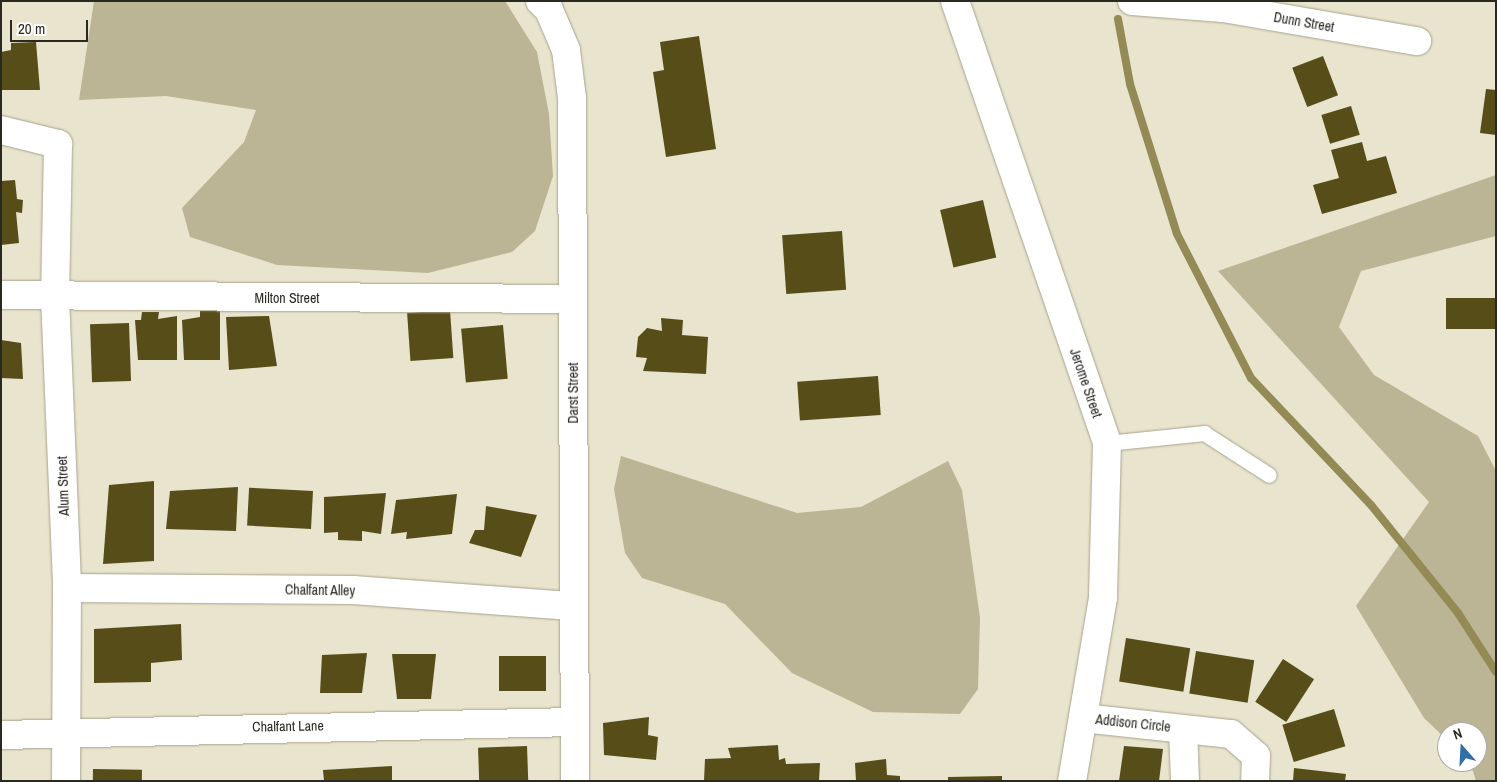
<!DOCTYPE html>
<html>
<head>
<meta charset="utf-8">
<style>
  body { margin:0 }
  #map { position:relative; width:1497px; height:782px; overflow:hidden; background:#e8e4cd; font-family:"Archivo Narrow",sans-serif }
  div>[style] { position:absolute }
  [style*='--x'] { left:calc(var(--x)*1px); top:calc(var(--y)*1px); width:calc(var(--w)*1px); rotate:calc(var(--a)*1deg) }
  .green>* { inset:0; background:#bbb595 }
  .stream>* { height:8px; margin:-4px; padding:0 4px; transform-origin:4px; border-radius:4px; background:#948a55 }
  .building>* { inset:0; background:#574d18; transform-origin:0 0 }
  .roads { filter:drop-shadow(0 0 1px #a7a38e) drop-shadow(0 0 1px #a7a38e) }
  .lane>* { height:15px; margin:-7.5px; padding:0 7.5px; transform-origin:7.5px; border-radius:7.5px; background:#fff }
  .street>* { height:28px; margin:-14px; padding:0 14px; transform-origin:14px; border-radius:14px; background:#fff }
  .secondary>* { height:28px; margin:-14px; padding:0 14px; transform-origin:14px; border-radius:14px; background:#fff }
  span { translate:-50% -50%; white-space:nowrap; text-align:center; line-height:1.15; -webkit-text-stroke:5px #fff; paint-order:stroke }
  .street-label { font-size:14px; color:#2a2920 }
  .frame { position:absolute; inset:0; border:2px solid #2a2920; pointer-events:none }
  .north { position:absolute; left:1437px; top:722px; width:50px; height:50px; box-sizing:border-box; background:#fff; border:1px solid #aaa9a6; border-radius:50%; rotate:341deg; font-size:14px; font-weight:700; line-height:20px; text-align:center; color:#2a2920 }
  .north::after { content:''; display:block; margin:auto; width:18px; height:22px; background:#306ea5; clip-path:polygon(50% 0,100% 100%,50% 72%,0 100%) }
  .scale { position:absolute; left:10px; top:20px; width:78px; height:22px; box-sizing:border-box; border:2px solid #2a2920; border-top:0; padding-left:6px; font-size:15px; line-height:18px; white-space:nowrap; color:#2a2920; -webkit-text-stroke:4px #fff; paint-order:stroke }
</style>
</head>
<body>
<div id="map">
  <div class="green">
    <div style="clip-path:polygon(94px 1px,505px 1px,537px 52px,549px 114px,553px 176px,535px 231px,512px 252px,428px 273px,277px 265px,190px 237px,182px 208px,244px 142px,256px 110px,166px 96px,79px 100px)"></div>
    <div style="clip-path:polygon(1496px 175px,1496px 236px,1361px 271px,1339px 327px,1374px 375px,1478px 436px,1496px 471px,1496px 781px,1476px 781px,1470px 762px,1477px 762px,1477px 732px,1447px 732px,1447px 740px,1424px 718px,1356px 606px,1429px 502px,1218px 271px)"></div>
    <div style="clip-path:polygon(621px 456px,797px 513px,861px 507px,948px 461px,962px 490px,980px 618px,978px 689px,960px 714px,873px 712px,792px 673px,725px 604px,642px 578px,625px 553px,614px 489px)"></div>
  </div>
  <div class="stream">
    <div style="--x:1118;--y:19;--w:66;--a:79.5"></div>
    <div style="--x:1130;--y:84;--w:157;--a:72.6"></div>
    <div style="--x:1177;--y:234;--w:162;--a:62.8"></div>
    <div style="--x:1251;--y:378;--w:175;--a:46.6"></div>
    <div style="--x:1371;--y:505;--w:139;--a:51.1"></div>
    <div style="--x:1458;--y:613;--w:70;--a:57.2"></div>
  </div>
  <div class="building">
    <div style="clip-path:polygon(699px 36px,716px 149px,666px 157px,653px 72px,664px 70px,660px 42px)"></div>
    <div style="clip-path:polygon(36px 42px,40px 90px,1px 90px,1px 52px,11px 50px,11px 43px)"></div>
    <div style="left:1323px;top:56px;width:42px;height:33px;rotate:69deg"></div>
    <div style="clip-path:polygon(1486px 89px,1496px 90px,1496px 135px,1480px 133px)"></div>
    <div style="left:1351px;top:106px;width:30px;height:31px;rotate:73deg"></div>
    <div style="clip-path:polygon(1362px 142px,1367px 161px,1386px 156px,1397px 193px,1322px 214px,1313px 185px,1339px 178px,1331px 150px)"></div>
    <div style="clip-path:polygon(15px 180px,17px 199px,23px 200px,22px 213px,16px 212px,19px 243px,1px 245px,1px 181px)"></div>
    <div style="left:983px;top:200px;width:59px;height:44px;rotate:77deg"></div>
    <div style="left:842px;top:231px;width:59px;height:60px;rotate:86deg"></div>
    <div style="left:1496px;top:298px;width:31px;height:50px;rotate:90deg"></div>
    <div style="left:450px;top:310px;width:48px;height:43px;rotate:86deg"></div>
    <div style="clip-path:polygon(200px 311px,220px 311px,220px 360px,184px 360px,182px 320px,200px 317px)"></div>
    <div style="clip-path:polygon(142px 312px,159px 312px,158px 319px,177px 316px,177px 360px,138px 360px,135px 320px,141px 320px)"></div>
    <div style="clip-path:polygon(269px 316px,277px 366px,229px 370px,226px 317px)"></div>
    <div style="clip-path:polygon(661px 318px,683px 320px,682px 335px,708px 337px,706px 374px,643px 371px,647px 358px,636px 357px,638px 337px,647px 328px,662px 331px)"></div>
    <div style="left:129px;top:323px;width:58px;height:39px;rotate:88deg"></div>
    <div style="left:503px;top:325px;width:54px;height:42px;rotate:85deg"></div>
    <div style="clip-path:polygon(1px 340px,21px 343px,23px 379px,1px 378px)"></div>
    <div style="left:878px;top:376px;width:39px;height:81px;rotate:86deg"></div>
    <div style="clip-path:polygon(154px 481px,154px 561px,103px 564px,109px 485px)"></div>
    <div style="clip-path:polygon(238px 487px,236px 531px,166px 529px,170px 491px)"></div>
    <div style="left:313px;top:491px;width:38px;height:64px;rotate:93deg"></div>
    <div style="clip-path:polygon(386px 493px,381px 534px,362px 531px,362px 541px,338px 540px,338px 532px,324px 533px,324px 497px)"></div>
    <div style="clip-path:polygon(457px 494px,452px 534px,406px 539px,407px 532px,391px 534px,396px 500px)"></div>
    <div style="clip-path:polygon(486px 506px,537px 515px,521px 557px,469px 543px,475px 530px,484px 530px)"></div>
    <div style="clip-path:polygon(181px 624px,182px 660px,151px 663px,151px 682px,94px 683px,94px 629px)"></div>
    <div style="left:1126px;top:638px;width:65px;height:44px;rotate:9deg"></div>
    <div style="left:1196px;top:651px;width:59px;height:43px;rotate:9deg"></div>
    <div style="clip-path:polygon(367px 653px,362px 693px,320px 693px,322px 655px)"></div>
    <div style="clip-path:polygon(392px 654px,436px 654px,431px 699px,397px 699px)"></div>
    <div style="left:499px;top:656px;width:47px;height:35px"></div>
    <div style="left:1283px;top:659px;width:37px;height:51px;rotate:33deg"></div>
    <div style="left:1334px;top:709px;width:39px;height:54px;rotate:73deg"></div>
    <div style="clip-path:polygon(649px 717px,648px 735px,658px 737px,656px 760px,604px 755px,603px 723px)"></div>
    <div style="clip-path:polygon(778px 745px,779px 760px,785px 758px,786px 764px,820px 763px,819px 781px,704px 781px,705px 759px,731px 758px,728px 748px)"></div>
    <div style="left:527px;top:746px;width:35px;height:49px;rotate:88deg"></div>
    <div style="clip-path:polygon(1124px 746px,1163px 749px,1159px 781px,1119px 781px)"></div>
    <div style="clip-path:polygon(886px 759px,887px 775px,900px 776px,900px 781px,856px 781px,855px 763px)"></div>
    <div style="clip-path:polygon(392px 766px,392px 781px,324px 781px,323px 770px)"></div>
    <div style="clip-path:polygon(1294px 768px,1346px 774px,1345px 781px,1293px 781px)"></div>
    <div style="left:93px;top:769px;width:49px;height:12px;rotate:1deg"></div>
    <div style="clip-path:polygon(1002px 776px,1002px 781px,948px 781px,948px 777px)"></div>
  </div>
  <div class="roads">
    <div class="lane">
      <div style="--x:1107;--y:443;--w:98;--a:-5.9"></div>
      <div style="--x:1204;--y:433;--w:77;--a:32.9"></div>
    </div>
    <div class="street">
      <div style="--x:955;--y:1;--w:467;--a:71"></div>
      <div style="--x:1107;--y:443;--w:155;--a:91.5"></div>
      <div style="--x:1103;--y:598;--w:186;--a:99.6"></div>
      <div style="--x:1132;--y:1;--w:91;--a:4.4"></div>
      <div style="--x:1223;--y:8;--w:197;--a:9.7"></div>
      <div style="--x:1;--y:130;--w:59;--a:13.8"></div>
      <div style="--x:58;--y:144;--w:153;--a:91.1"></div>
      <div style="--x:55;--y:297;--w:291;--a:87.6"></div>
      <div style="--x:67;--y:588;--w:193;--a:90.3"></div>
      <div style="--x:1;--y:295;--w:572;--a:0.4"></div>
      <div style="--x:67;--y:588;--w:286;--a:0.4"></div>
      <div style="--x:353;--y:590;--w:220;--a:4.2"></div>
      <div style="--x:1083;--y:718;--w:149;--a:6.2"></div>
      <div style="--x:1231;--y:734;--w:33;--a:41"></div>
      <div style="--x:1256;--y:756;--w:25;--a:92"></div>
      <div style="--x:1183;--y:729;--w:52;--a:87.8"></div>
      <div style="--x:1;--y:735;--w:573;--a:-1.3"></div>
    </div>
    <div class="secondary">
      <div style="--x:540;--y:1;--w:13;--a:45"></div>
      <div style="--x:549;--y:10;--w:43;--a:67"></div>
      <div style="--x:566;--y:50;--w:48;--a:82.9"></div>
      <div style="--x:572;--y:98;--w:683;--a:89.75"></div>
    </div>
  </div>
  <div class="street-label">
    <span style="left:1304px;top:22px;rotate:10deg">Dunn Street</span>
    <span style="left:287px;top:298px">Milton Street</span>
    <span style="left:1086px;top:383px;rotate:71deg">Jerome Street</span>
    <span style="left:573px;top:393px;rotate:-90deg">Darst Street</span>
    <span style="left:63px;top:486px;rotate:-92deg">Alum Street</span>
    <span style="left:320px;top:590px;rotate:1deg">Chalfant Alley</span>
    <span style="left:1133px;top:723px;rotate:6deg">Addison Circle</span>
    <span style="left:288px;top:726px;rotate:-1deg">Chalfant Lane</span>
  </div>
  <div class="frame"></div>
  <div class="north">N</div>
  <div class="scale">20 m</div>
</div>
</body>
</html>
